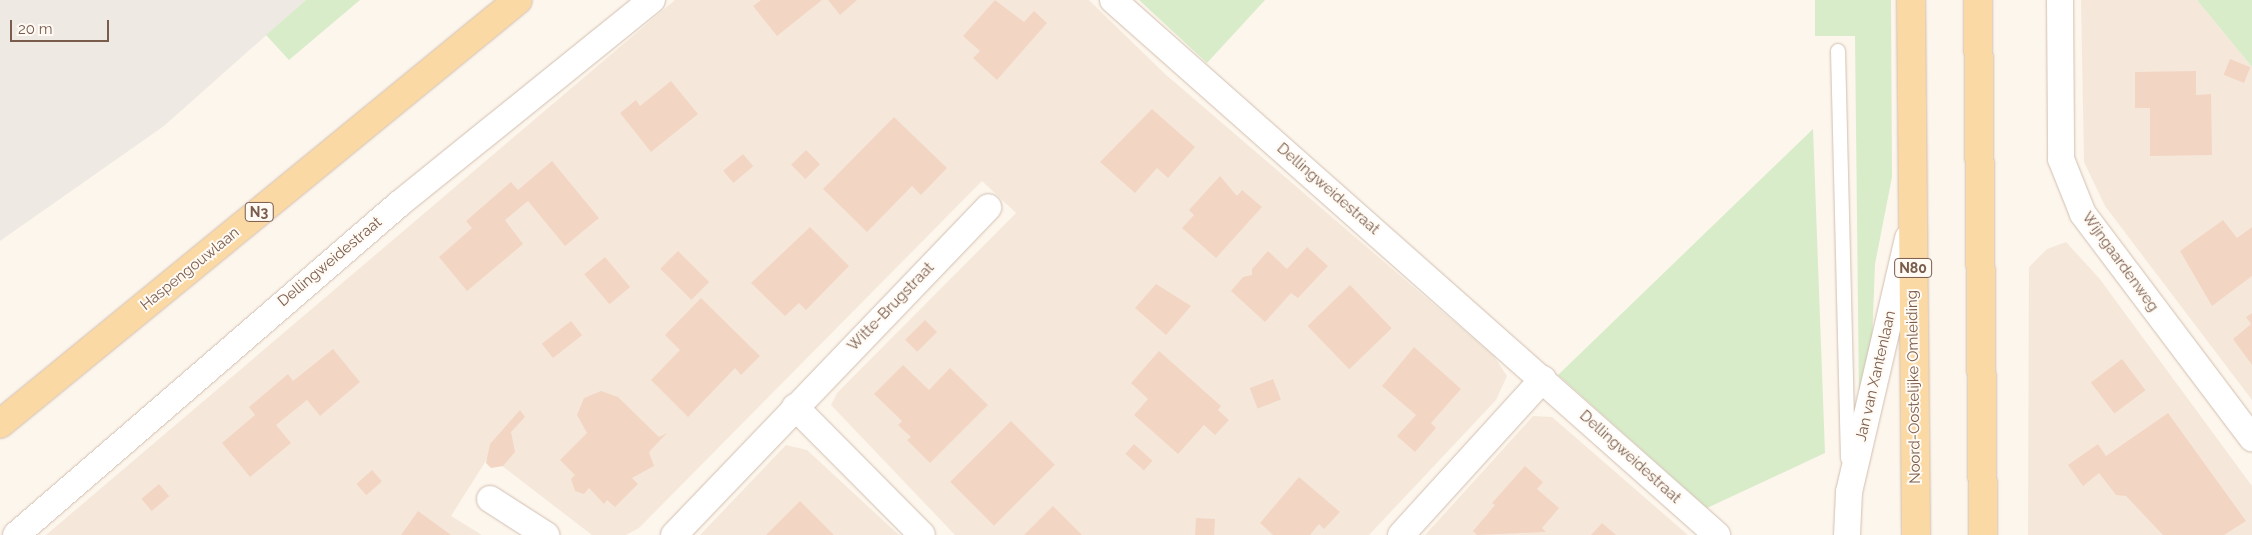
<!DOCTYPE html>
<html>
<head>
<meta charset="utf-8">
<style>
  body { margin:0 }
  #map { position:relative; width:2252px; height:535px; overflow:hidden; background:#fdf6ec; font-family:Raleway,sans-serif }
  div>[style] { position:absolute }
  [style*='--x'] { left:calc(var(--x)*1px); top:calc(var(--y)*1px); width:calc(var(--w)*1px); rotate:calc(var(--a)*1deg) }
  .residential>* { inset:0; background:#f5e8da }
  .industrial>* { inset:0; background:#efe9e4 }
  .green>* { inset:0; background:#d8ecc9 }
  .building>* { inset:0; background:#f3d5c3; transform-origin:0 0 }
  .roads { filter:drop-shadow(0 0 1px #d1beb0) drop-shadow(0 0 1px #d1beb0) }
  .lane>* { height:14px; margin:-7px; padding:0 7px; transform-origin:7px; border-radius:7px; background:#fff }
  .street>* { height:26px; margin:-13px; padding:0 13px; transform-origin:13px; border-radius:13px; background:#fff }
  .primary>* { height:28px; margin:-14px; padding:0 14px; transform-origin:14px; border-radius:14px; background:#fbd9a5 }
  span { translate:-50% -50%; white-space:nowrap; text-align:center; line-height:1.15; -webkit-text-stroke:4px #fffaf3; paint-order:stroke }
  .shield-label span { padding:1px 4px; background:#fffaf3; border:1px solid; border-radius:4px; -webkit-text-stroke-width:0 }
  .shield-label { font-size:14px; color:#7a5c4d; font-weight:700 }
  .street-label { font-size:15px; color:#7a5c4d }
  .scale { position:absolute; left:10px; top:20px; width:99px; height:22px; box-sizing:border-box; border:2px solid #7a5c4d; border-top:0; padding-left:6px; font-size:15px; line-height:18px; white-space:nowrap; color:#7a5c4d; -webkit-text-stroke:4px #fffaf3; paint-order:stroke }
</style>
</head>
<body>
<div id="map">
  <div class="residential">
    <div style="clip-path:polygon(675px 0,1089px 0,1165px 74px,1494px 356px,1507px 376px,1496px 400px,1369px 535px,955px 535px,831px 405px,837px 393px,1016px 213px,982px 181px,639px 528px,626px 535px,592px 535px,489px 456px,451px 516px,482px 535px,46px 535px)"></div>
    <div style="clip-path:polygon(2081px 0,2197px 0,2252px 67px,2252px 400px,2105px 206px,2084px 162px)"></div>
    <div style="clip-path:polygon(2066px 242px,2099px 278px,2252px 486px,2252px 535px,2028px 535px,2029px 267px,2047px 249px)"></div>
    <div style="clip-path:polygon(1533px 416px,1552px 417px,1688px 535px,1425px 535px)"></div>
    <div style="clip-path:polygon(786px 445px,807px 450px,899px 535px,700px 535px)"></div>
  </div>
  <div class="industrial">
    <div style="clip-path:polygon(0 0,306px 0,164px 126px,0 241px)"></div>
  </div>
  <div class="green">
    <div style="clip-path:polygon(306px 0,360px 0,289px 60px,266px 35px)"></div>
    <div style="clip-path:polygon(1139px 0,1265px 0,1207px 63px)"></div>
    <div style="clip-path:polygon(1815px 0,1891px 0,1892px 177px,1875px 264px,1872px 343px,1859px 399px,1855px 36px,1815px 36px)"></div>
    <div style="clip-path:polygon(2197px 0,2252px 0,2252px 67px)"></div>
    <div style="clip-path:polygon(1813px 129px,1825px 453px,1707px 508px,1558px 375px)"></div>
  </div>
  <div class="building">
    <div style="clip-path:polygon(761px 0,822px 0,777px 36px,753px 6px)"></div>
    <div style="clip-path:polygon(828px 0,857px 0,840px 15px)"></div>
    <div style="clip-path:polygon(995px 0,1024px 22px,1034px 11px,1047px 23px,997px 80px,973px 58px,980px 51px,963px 36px)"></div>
    <div style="left:2230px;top:59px;width:22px;height:17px;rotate:22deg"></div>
    <div style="clip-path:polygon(2196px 71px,2196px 95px,2211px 94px,2212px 155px,2150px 156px,2150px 108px,2135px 108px,2135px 72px)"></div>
    <div style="clip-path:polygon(671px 81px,698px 114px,651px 152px,620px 113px,636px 100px,640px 106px)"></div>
    <div style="clip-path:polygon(1152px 109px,1195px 147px,1168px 178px,1157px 168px,1135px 193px,1100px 162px)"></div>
    <div style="clip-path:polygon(894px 117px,947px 168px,921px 195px,912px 186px,867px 232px,823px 189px)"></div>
    <div style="left:806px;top:150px;width:20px;height:21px;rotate:45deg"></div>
    <div style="left:743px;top:154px;width:16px;height:26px;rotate:50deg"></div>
    <div style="clip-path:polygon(552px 161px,599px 218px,565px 246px,528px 201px,505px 220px,523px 244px,467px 291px,439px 257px,472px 228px,466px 221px,511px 182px,518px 190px)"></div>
    <div style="clip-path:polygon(1220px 176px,1237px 196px,1242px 190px,1262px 207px,1216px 258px,1182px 228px,1194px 215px,1189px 210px)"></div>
    <div style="clip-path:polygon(2223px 220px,2237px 238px,2252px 227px,2252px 276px,2212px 306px,2180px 251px)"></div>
    <div style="clip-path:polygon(810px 227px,849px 266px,806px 310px,799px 303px,785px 316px,751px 283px)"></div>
    <div style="clip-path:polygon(1307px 247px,1328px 266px,1298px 298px,1291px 293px,1265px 322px,1231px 291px,1243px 277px,1252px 275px,1252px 269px,1268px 251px,1287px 269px)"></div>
    <div style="left:678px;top:251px;width:44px;height:25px;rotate:45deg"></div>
    <div style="left:605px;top:257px;width:39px;height:27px;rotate:50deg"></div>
    <div style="clip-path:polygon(1156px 284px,1191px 306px,1166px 335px,1135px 308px)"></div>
    <div style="left:1350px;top:285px;width:60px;height:59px;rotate:46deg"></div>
    <div style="clip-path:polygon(701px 298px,760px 356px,741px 375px,735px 368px,688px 417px,651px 380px,680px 350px,665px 335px)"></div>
    <div style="clip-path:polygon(2252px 313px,2252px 365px,2233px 339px,2251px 324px,2246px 317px)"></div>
    <div style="left:925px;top:320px;width:17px;height:28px;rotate:45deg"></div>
    <div style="left:571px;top:321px;width:18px;height:37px;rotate:52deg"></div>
    <div style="clip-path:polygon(1414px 347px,1461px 389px,1431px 423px,1436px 428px,1415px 452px,1397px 436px,1416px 415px,1382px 386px)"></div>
    <div style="clip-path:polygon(333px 349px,360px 382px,320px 416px,307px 400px,276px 425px,291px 443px,250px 477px,222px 443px,255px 415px,249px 407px,288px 374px,293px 381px)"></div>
    <div style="clip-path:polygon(1159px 351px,1221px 406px,1218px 410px,1229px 420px,1215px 435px,1204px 425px,1178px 454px,1134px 415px,1148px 399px,1131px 383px)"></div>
    <div style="left:2122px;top:359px;width:39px;height:39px;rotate:53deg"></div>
    <div style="clip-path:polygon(903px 365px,929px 390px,950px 368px,988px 405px,930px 463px,907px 440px,911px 437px,898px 425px,902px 421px,874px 394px)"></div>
    <div style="left:1273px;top:379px;width:22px;height:25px;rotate:69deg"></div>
    <div style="clip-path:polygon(601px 391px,618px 397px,659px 437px,667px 433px,649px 452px,654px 466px,632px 478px,638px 484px,615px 507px,607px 500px,604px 504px,589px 488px,584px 494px,575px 491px,571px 479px,575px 475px,560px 460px,587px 433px,577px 415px,584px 398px)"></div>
    <div style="clip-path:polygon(520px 410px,525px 417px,511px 432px,515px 452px,503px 466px,491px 468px,486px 463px,490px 444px)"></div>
    <div style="clip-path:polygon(2168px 413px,2246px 521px,2224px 535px,2163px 535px,2126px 496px,2116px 495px,2099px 473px,2083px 486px,2068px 465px,2098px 444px,2106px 456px)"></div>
    <div style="left:1011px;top:421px;width:62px;height:86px;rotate:45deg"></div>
    <div style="left:1134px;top:444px;width:25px;height:13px;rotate:42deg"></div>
    <div style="clip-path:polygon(1525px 466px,1543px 482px,1537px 489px,1559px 508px,1542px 528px,1546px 532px,1477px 535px,1473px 531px,1495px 505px,1492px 503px)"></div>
    <div style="left:372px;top:470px;width:15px;height:21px;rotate:48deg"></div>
    <div style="clip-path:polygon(1299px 477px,1340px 512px,1324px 529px,1319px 524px,1310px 535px,1273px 535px,1260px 523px)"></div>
    <div style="left:159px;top:484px;width:16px;height:23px;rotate:50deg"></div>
    <div style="clip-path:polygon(800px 501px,834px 535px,766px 535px)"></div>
    <div style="clip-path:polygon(1053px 506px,1082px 535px,1024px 535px)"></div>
    <div style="clip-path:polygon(418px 511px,451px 535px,401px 535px)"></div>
    <div style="left:1196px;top:518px;width:19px;height:17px;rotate:3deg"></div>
    <div style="clip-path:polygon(1602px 523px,1616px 535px,1591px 535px)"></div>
  </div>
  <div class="roads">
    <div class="lane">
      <div style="--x:1838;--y:51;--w:407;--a:88.6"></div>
    </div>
    <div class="street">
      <div style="--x:1113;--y:0;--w:807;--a:41.53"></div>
      <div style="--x:2060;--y:0;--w:159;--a:89.6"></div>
      <div style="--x:2061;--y:159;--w:59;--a:68.2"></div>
      <div style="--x:2083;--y:214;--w:281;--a:53"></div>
      <div style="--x:795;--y:407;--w:180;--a:45.2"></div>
      <div style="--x:490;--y:499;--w:67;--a:32.7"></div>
      <div style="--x:16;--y:535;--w:506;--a:-40.83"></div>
      <div style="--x:399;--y:204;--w:325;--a:-38.9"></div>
      <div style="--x:674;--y:535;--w:454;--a:-46.2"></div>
      <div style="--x:1401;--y:535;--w:211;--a:-47.7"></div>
      <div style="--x:1847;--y:535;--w:43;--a:-87.3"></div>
      <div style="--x:1849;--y:492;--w:261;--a:-76.9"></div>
    </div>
    <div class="primary">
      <div style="--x:1911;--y:0;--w:535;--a:89.46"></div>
      <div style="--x:1978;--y:0;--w:535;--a:89.46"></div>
      <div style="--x:0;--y:424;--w:669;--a:-39.3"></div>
    </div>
  </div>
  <div class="shield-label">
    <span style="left:259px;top:212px">N3</span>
    <span style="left:1913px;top:268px">N80</span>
  </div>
  <div class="street-label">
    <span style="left:1328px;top:189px;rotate:41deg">Dellingweidestraat</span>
    <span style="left:330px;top:262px;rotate:-40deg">Dellingweidestraat</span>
    <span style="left:2120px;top:262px;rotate:54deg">Wijngaardenweg</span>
    <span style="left:190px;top:269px;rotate:-39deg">Haspengouwlaan</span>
    <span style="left:891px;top:307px;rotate:-46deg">Witte-Brugstraat</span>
    <span style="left:1876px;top:376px;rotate:-77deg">Jan van Xantenlaan</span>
    <span style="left:1914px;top:387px;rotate:-91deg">Noord-Oostelijke Omleiding</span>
    <span style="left:1630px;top:457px;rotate:42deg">Dellingweidestraat</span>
  </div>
  <div class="scale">20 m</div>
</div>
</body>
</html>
